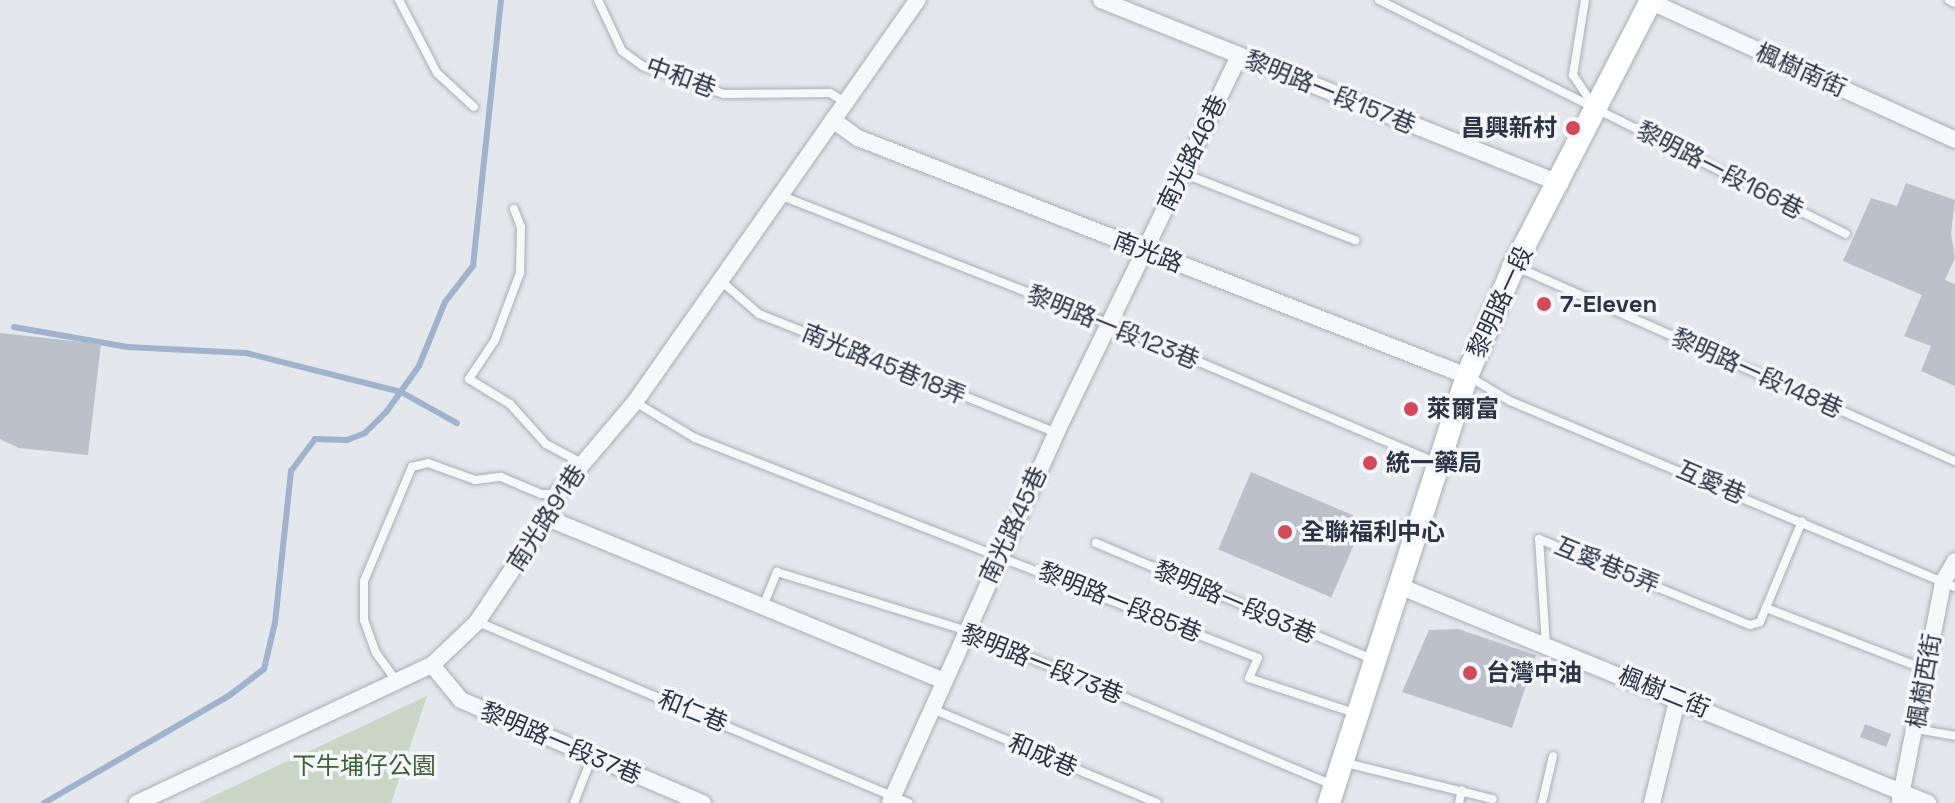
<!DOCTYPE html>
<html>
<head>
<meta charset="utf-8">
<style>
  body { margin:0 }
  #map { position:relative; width:1955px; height:803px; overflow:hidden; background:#e4e7ec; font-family:"Space Grotesk","Noto Sans TC",sans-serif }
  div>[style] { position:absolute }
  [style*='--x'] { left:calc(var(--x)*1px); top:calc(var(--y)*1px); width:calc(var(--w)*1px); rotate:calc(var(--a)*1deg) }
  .green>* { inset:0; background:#c9d6c5 }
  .stream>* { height:6px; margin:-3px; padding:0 3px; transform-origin:3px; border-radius:3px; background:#9fb4cc }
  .building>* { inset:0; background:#bbc0ca; transform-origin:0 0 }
  .roads { filter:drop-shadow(0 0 2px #a9aeb7) drop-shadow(0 0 2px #a9aeb7) }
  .lane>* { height:8px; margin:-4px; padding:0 4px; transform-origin:4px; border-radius:4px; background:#f7f8fa }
  .street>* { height:16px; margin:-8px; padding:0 8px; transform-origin:8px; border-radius:8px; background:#f7f8fa }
  .secondary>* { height:22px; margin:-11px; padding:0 11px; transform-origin:11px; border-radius:11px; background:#fff }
  .dots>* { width:22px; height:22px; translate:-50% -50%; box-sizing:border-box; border:4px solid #f4f6f9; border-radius:50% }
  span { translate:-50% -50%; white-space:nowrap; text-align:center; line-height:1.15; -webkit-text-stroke:7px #f4f6f9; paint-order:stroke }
  .street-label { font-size:24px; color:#2b3445 }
  .poi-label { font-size:24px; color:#2b3445; font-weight:700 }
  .right { translate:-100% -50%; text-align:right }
  .left { translate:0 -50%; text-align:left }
  .park-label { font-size:24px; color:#3f6138 }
</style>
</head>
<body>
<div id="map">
  <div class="green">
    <div style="clip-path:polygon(427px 696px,391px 803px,198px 803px)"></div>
  </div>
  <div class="stream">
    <div style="--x:14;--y:327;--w:115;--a:10"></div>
    <div style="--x:127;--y:347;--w:119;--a:2.9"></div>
    <div style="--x:246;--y:353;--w:160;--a:14.1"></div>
    <div style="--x:401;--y:392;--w:64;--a:29"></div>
    <div style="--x:44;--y:803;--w:215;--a:-30.1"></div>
    <div style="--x:230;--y:695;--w:43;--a:-37.4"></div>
    <div style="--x:264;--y:669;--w:47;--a:-76.6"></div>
    <div style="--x:275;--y:623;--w:153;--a:-84"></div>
    <div style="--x:291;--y:471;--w:40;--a:-53"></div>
    <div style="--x:315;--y:439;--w:32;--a:2"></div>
    <div style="--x:347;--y:440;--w:19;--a:-21"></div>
    <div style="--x:365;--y:433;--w:31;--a:-45"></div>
    <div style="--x:387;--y:411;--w:55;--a:-54.6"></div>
    <div style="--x:419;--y:366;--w:69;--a:-67.9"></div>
    <div style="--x:445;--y:302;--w:46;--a:-52.1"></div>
    <div style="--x:473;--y:266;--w:267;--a:-84"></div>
  </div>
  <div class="building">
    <div style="clip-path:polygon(1906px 183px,1955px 200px,1951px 233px,1955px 258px,1945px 280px,1955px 284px,1955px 386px,1921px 371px,1931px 346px,1904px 336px,1922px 295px,1843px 261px,1871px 198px,1897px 206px)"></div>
    <div style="clip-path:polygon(0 333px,101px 344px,88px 455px,19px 448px,0 439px)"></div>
    <div style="left:1251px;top:472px;width:123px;height:84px;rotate:23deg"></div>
    <div style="clip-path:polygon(1458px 629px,1536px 655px,1512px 728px,1402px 692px,1429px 630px)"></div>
    <div style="left:1865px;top:724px;width:28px;height:14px;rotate:21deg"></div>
  </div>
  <div class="roads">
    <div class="lane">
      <div style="--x:399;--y:0;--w:82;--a:62.5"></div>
      <div style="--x:437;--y:73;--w:50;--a:42.6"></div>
      <div style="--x:598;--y:0;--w:56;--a:64.8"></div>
      <div style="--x:622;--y:51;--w:26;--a:36"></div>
      <div style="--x:643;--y:66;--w:86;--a:19.1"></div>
      <div style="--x:724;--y:94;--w:106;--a:-0.5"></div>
      <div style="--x:830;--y:93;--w:17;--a:31"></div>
      <div style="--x:1379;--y:0;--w:522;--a:26.61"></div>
      <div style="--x:1585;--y:0;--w:76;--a:99.1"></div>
      <div style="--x:1573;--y:75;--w:37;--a:56"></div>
      <div style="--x:1949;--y:0;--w:7;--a:27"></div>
      <div style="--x:1182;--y:173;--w:186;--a:21.2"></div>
      <div style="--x:782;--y:196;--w:354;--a:21.4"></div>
      <div style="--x:1112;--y:325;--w:353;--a:23"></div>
      <div style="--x:514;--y:209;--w:19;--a:69"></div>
      <div style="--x:521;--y:227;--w:46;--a:91.2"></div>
      <div style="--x:520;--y:273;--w:72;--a:110.5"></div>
      <div style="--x:495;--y:340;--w:47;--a:123.7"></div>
      <div style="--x:469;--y:379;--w:48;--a:31.4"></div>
      <div style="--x:510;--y:404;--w:54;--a:48"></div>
      <div style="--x:546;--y:444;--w:40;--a:28"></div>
      <div style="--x:1517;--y:267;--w:479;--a:23.9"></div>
      <div style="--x:721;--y:281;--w:50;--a:41"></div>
      <div style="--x:759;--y:314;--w:320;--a:21.8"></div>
      <div style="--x:1468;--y:376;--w:49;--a:30.8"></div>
      <div style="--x:1510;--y:401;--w:482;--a:22.7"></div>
      <div style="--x:635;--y:402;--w:70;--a:31"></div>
      <div style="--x:695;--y:438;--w:604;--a:21.34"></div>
      <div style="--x:1258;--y:658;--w:22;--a:114"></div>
      <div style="--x:1249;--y:678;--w:114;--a:18.4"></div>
      <div style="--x:1096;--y:543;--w:302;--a:22.8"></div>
      <div style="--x:764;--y:604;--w:35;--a:-68"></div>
      <div style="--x:777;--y:572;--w:196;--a:17.2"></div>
      <div style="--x:964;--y:630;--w:400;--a:22.8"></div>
      <div style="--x:1766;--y:608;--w:169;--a:21.1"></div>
      <div style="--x:478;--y:622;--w:467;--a:22.8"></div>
      <div style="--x:1546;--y:646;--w:107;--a:-93.7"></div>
      <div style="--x:1539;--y:539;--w:228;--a:22.2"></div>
      <div style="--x:1750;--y:625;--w:10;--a:-17"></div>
      <div style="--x:1760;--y:622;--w:109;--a:-67.4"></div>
      <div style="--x:395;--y:679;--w:32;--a:-126"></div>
      <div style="--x:376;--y:653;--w:35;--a:-110"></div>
      <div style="--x:364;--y:620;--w:39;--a:-90"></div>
      <div style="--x:364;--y:581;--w:124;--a:-67.2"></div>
      <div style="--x:412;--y:467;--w:16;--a:-14"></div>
      <div style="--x:428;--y:463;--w:50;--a:19.9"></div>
      <div style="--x:475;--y:480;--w:26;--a:-7"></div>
      <div style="--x:501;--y:477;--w:43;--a:23"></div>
      <div style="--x:541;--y:494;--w:15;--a:0"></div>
      <div style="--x:930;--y:708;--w:246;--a:22.7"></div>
      <div style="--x:1916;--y:729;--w:40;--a:10"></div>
      <div style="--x:1346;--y:763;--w:151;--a:13.8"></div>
      <div style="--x:574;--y:803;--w:49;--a:-68.6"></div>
      <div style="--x:1459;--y:803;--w:13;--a:-77"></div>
      <div style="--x:1542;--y:803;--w:48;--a:-76.8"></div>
    </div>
    <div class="street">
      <div style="--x:1101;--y:0;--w:495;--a:21.8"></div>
      <div style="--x:1647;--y:0;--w:338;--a:24.4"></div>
      <div style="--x:833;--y:120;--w:31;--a:36"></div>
      <div style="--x:858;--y:138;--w:654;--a:21.35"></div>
      <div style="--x:547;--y:518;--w:427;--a:22.3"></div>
      <div style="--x:1399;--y:586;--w:572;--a:22.3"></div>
      <div style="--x:432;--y:665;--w:45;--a:50.4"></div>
      <div style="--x:461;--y:700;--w:263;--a:23.1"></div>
      <div style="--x:1900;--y:800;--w:222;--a:-78.8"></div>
      <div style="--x:1943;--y:582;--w:24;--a:-60"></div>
      <div style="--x:137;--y:803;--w:326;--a:-25.1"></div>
      <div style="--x:432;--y:665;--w:62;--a:-43.7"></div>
      <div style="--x:477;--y:622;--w:125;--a:-56.1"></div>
      <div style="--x:547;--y:518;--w:26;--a:-67"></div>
      <div style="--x:557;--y:494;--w:121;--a:-49.7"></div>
      <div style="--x:635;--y:402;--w:492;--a:-54.9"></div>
      <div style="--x:890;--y:803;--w:406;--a:-65.8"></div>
      <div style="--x:1056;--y:433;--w:419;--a:-64.1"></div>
      <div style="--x:1652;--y:803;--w:109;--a:-76.2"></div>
    </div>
    <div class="secondary">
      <div style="--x:1329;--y:803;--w:449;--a:-72.1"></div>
      <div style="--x:1467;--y:376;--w:120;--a:-66.9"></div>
      <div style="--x:1514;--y:266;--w:299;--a:-62.7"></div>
    </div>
  </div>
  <div class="dots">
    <div style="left:1573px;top:128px;background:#d1495b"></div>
    <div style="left:1544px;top:304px;background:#d1495b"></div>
    <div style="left:1411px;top:409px;background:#d1495b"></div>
    <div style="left:1370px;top:463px;background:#d1495b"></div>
    <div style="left:1285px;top:532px;background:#d1495b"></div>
    <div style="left:1470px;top:673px;background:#d1495b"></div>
  </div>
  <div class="street-label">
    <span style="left:1801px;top:70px;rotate:24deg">楓樹南街</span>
    <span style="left:681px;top:77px;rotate:20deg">中和巷</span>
    <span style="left:1330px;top:92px;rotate:22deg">黎明路一段157巷</span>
    <span style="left:1192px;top:153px;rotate:-64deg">南光路46巷</span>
    <span style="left:1720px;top:170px;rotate:27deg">黎明路一段166巷</span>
    <span style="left:1148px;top:252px;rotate:21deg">南光路</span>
    <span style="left:1500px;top:302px;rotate:-65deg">黎明路一段</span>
    <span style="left:1113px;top:327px;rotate:22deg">黎明路一段123巷</span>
    <span style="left:884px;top:364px;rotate:22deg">南光路45巷18弄</span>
    <span style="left:1757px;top:373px;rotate:24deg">黎明路一段148巷</span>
    <span style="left:1711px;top:482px;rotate:23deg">互愛巷</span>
    <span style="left:546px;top:518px;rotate:-57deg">南光路91巷</span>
    <span style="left:1013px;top:525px;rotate:-65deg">南光路45巷</span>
    <span style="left:1607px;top:565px;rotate:22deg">互愛巷5弄</span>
    <span style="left:1120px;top:602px;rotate:22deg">黎明路一段85巷</span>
    <span style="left:1235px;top:602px;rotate:23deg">黎明路一段93巷</span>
    <span style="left:1042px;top:664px;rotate:22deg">黎明路一段73巷</span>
    <span style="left:1924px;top:681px;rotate:-80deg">楓樹西街</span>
    <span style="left:1664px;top:692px;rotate:22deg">楓樹二街</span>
    <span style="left:693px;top:711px;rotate:22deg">和仁巷</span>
    <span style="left:561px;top:743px;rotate:23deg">黎明路一段37巷</span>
    <span style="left:1043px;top:755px;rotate:23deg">和成巷</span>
  </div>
  <div class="poi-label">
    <span class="right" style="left:1557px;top:128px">昌興新村</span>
    <span class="left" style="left:1560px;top:304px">7-Eleven</span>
    <span class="left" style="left:1427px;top:409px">萊爾富</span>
    <span class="left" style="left:1386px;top:463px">統一藥局</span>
    <span class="left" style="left:1301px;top:532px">全聯福利中心</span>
    <span class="left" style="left:1486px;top:673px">台灣中油</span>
  </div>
  <div class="park-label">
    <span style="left:364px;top:766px">下牛埔仔公園</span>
  </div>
</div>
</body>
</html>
